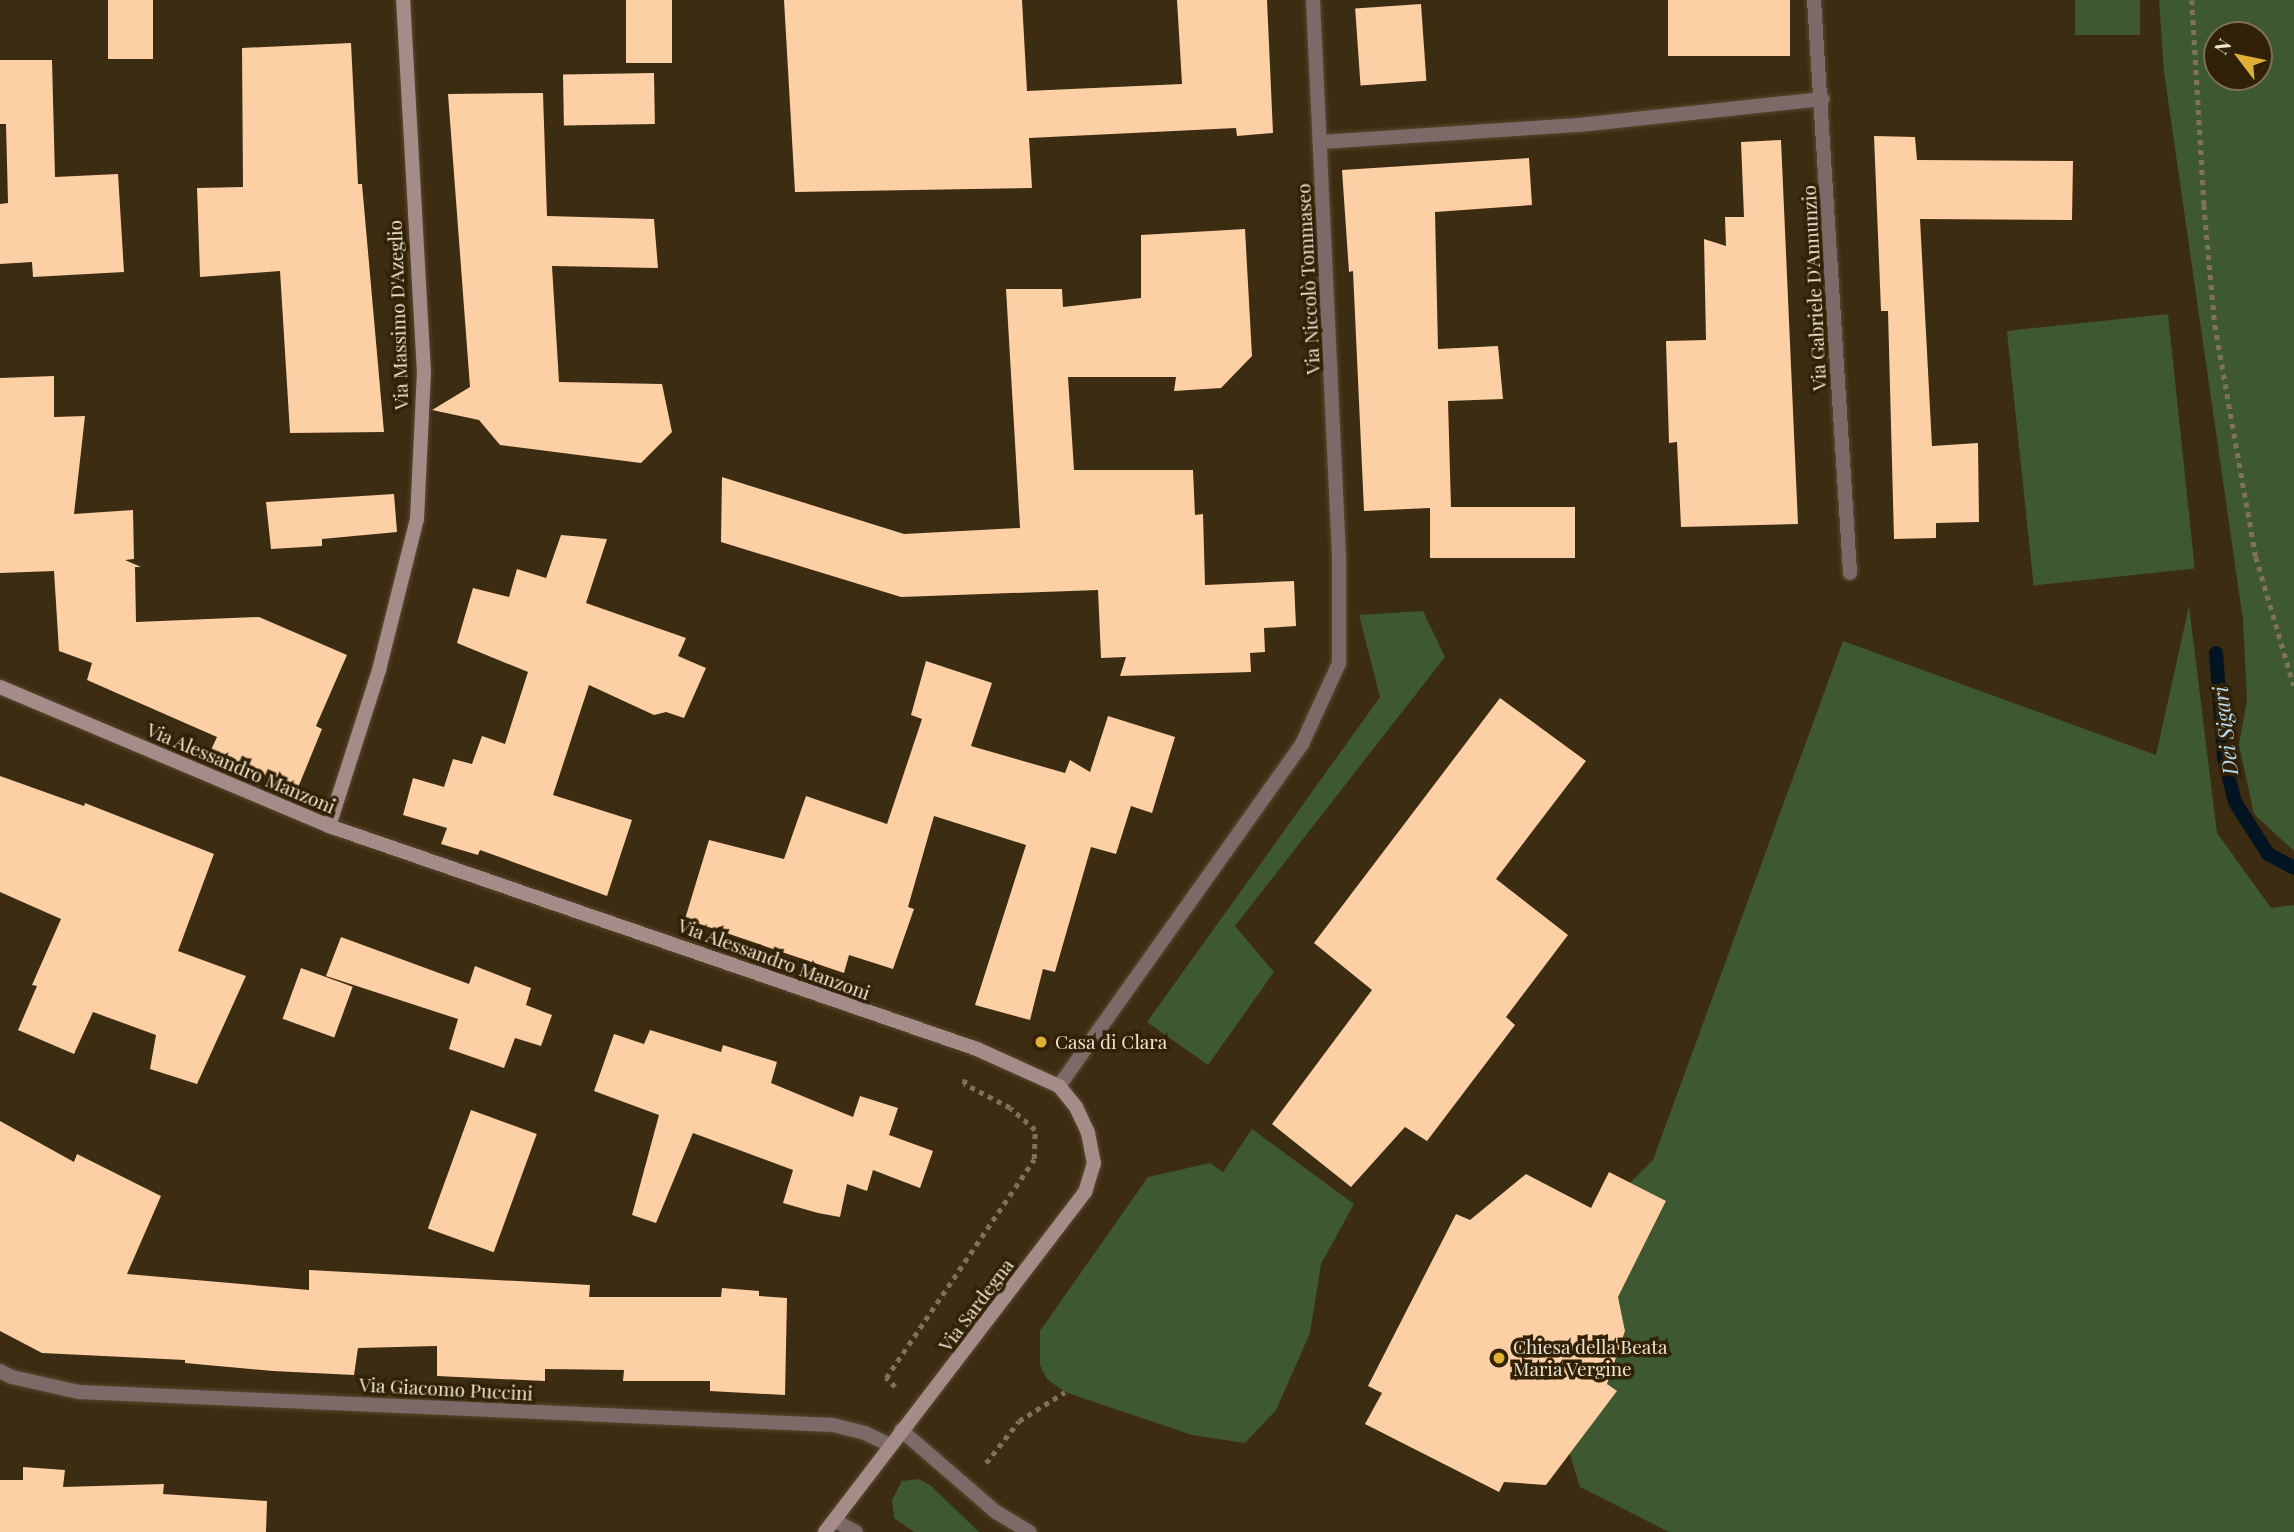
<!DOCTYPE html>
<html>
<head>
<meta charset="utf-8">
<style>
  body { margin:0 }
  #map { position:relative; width:2294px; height:1532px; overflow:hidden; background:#3c2c11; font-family:"Playfair Display",serif }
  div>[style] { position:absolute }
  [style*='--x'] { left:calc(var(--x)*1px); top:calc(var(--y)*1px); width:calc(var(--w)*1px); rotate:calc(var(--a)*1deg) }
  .green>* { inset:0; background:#3e5932; transform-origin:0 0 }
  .stream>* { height:14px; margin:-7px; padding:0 7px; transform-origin:7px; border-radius:7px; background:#031522 }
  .building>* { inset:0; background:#fccfa5; transform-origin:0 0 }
  .path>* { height:4.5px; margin-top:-2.25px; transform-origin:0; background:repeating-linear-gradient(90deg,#7f715a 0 5px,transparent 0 10px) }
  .roads { filter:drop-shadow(0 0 2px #584930) drop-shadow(0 0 2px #584930) }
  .street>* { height:14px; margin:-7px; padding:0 7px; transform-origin:7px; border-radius:7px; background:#7b6a68 }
  .secondary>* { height:14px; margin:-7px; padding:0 7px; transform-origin:7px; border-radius:7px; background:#a68c89 }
  .dots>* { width:19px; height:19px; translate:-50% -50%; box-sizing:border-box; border:4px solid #312207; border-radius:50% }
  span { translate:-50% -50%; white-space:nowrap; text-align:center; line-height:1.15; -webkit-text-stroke:7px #312207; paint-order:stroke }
  .street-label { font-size:19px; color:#eee4d4 }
  .poi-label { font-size:19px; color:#eee4d4 }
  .left { translate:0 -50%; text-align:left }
  .water-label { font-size:21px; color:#b9dbf3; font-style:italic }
  .north { position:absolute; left:2203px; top:21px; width:70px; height:70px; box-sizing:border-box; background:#312207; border:2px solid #7d7059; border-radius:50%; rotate:302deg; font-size:19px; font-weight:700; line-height:28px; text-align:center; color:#eee4d4 }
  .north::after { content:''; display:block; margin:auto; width:24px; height:32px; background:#dfb034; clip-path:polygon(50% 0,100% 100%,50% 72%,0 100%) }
</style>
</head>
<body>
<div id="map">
  <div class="green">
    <div style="left:2075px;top:0;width:65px;height:35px"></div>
    <div style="clip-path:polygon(evenodd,2159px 0,2294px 0,2294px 851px,2254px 814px,2239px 745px,2247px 700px,2243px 620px,2164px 72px,2159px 0,2217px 35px,2259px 35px,2259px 77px,2217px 77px,2217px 35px)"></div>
    <div style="left:2168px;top:314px;width:256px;height:162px;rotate:84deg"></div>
    <div style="clip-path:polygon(2189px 606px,2217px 833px,2271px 908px,2294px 905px,2294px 1532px,1669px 1532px,1580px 1487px,1564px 1436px,1601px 1412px,1616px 1392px,1607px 1384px,1625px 1331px,1618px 1297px,1666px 1202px,1630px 1183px,1653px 1160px,1843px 641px,2156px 755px)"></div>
    <div style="clip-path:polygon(1423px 611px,1445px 657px,1235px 926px,1274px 972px,1208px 1065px,1147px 1022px,1380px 697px,1359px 615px)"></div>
    <div style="clip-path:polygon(1252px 1129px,1354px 1204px,1321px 1264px,1310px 1333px,1276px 1410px,1245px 1443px,1192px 1435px,1065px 1392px,1047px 1379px,1040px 1365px,1040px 1331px,1148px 1177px,1210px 1163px,1223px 1172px)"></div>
    <div style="clip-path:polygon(919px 1479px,930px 1485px,979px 1532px,914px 1532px,894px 1518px,892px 1500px,902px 1481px)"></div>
  </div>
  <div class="stream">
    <div style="--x:2216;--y:653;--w:105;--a:85.6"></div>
    <div style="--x:2224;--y:758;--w:45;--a:76"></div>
    <div style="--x:2235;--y:802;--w:62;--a:57.6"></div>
    <div style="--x:2268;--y:854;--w:30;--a:28"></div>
  </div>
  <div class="building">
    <div style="left:108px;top:0;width:45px;height:59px"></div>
    <div style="left:626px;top:0;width:46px;height:63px"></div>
    <div style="clip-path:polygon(784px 0,1022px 0,1027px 91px,1182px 84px,1177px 0,1267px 0,1273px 133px,1237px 136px,1236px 128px,1029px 138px,1032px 188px,795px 192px)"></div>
    <div style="left:1668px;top:0;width:122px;height:56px"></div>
    <div style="left:1421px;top:4px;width:77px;height:66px;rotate:86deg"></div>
    <div style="clip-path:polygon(351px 43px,358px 184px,362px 184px,384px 432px,290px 433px,280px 271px,200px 277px,197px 188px,243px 187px,242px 48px)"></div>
    <div style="clip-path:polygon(0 60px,52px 60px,55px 177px,118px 174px,124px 272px,33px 277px,32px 262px,0 264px,0 204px,8px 203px,6px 124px,0 124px)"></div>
    <div style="left:654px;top:73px;width:51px;height:91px;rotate:89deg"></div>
    <div style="clip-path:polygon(543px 93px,547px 216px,654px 219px,658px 268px,552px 266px,559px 382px,662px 384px,672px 432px,641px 463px,500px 445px,479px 420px,432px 410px,470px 387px,448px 94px)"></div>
    <div style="clip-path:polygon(1874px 136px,1915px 137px,1917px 160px,2073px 161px,2072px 220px,1920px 219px,1932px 446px,1978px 443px,1979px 522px,1936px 523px,1936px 538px,1894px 539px,1888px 311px,1881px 311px)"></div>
    <div style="clip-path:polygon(1781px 140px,1798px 524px,1681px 527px,1677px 442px,1669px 443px,1666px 341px,1706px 340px,1704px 239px,1726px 246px,1725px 217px,1744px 217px,1741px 142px)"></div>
    <div style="clip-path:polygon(1529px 158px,1532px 205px,1435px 212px,1438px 349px,1498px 346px,1503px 399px,1448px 401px,1451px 507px,1364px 511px,1353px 271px,1349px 272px,1342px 170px)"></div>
    <div style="clip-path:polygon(1245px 229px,1252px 356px,1221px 388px,1174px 391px,1176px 377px,1068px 377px,1074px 470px,1193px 470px,1195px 515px,1203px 514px,1205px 585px,1294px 581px,1296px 626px,1264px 628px,1265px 652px,1250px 653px,1251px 672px,1120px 676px,1126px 657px,1101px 658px,1098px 590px,901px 597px,721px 542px,722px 477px,904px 534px,1020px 528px,1006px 289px,1062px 289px,1063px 307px,1141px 298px,1141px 235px)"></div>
    <div style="clip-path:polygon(54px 376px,54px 417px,85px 416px,74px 514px,133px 510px,134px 559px,125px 560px,141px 567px,135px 567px,136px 622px,259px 617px,347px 655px,316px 726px,322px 729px,297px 790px,211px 750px,217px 737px,87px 680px,92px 663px,59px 651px,54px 571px,0 573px,0 378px)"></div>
    <div style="clip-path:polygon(394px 494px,397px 532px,322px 539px,322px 546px,271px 549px,266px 502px)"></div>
    <div style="left:1575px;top:507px;width:51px;height:145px;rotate:90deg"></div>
    <div style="clip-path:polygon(561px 535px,607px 539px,586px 603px,686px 638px,678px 656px,706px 668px,684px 718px,666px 712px,654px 715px,589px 685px,553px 795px,632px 820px,607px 896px,480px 850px,478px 855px,441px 844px,447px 828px,403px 815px,413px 778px,444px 787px,453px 759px,472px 764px,482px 736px,505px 744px,528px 672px,457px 643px,473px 588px,509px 597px,517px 569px,546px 578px)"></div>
    <div style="clip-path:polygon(926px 661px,992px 683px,971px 746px,1065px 773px,1070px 760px,1090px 772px,1108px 716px,1175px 737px,1152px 813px,1131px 806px,1116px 854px,1091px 847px,1055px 972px,1043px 969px,1030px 1020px,975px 1005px,1026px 845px,934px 816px,908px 907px,914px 909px,893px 969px,849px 955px,844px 973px,685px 919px,709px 840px,784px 859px,806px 796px,887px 824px,922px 719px,911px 715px)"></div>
    <div style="clip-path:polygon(1500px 698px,1586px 761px,1496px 879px,1568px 935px,1506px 1017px,1515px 1025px,1427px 1141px,1405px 1127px,1351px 1187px,1272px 1124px,1372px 990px,1314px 943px)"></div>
    <div style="clip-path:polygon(0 776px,84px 806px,85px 803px,214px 854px,178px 951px,246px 976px,197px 1084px,150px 1069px,156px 1035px,93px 1012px,74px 1054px,18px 1030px,37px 986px,32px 985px,61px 919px,0 892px)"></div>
    <div style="clip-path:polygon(341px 937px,469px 984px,475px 966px,531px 988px,526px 1005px,552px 1015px,541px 1046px,515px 1038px,504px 1068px,449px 1049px,458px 1019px,326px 976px)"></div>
    <div style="left:301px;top:968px;width:55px;height:54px;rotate:20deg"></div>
    <div style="clip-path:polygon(650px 1030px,721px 1052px,723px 1045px,777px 1062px,771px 1083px,853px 1117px,860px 1096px,898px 1108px,889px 1135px,933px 1151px,920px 1188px,873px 1170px,867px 1191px,847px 1184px,840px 1217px,818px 1213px,783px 1203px,793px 1170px,693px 1133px,656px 1223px,632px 1215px,659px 1115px,594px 1091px,614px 1034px,644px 1044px)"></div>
    <div style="left:471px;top:1110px;width:70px;height:126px;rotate:20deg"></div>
    <div style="clip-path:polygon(0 1121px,74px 1162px,77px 1154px,161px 1196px,127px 1274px,309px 1290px,309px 1270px,590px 1285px,589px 1297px,721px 1297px,722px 1288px,759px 1291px,759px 1296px,787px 1298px,785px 1395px,710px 1391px,710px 1381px,623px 1381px,624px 1370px,545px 1369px,545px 1381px,437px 1376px,437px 1346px,358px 1348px,354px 1375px,273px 1371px,185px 1363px,185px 1360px,42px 1353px,0 1331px)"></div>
    <div style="clip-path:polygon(1609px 1172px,1666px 1201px,1618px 1297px,1625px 1331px,1607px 1384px,1617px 1391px,1546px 1485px,1504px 1482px,1499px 1492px,1365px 1424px,1382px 1393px,1368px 1386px,1456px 1214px,1470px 1220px,1526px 1174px,1591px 1208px)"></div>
    <div style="clip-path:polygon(23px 1467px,65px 1470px,63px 1487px,164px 1484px,163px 1494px,267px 1501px,266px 1532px,0 1532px,0 1480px,23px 1480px)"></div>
  </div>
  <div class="path">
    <div style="--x:2192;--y:0;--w:205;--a:86.6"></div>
    <div style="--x:2204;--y:205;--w:121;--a:84.8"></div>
    <div style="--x:2215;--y:325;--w:236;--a:80"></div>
    <div style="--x:2256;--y:557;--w:134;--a:73.6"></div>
    <div style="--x:895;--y:1387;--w:13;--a:-135"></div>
    <div style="--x:886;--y:1378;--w:264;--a:-55.9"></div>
    <div style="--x:1034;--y:1159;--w:29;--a:-88"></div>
    <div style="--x:1035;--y:1130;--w:33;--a:-139"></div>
    <div style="--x:1010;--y:1108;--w:52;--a:-152.4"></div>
    <div style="--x:964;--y:1084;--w:5;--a:-79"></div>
    <div style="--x:986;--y:1463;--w:53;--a:-51.8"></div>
    <div style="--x:1019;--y:1421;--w:54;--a:-32.2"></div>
  </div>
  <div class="roads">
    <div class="street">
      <div style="--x:1814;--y:0;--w:574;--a:86.4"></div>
      <div style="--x:1321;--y:142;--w:259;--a:-3.8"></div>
      <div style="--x:1579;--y:125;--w:245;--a:-6.1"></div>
      <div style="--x:1059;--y:1086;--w:420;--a:-54.6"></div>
      <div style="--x:1302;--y:744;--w:89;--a:-65.4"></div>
      <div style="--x:1339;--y:663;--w:107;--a:-90"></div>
      <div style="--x:1339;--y:556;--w:557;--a:-92.68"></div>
      <div style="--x:0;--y:1371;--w:13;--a:27"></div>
      <div style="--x:12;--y:1377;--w:69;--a:12.6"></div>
      <div style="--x:79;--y:1392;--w:755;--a:2.51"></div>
      <div style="--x:833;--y:1425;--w:33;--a:14"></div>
      <div style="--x:865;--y:1433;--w:28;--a:26"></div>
      <div style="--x:901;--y:1430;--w:125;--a:40.8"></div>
      <div style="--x:996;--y:1512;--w:39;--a:31"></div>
      <div style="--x:834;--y:1520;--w:25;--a:29"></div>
    </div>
    <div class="secondary">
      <div style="--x:0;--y:687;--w:357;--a:22.9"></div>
      <div style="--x:329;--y:826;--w:685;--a:18.99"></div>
      <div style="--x:977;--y:1049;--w:90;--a:24.3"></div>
      <div style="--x:1059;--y:1086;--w:27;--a:51"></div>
      <div style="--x:1076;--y:1107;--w:29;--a:65"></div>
      <div style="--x:1088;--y:1133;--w:31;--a:79"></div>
      <div style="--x:1094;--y:1163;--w:30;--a:107"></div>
      <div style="--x:1085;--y:1192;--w:428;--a:127.4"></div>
      <div style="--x:329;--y:826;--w:164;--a:-72.2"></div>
      <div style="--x:379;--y:670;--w:156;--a:-75.9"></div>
      <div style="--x:417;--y:519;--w:146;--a:-87.3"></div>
      <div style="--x:424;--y:373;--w:374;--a:-93.2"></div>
    </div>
  </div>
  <div class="dots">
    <div style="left:1041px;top:1042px;background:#dfb034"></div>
    <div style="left:1499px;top:1358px;background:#dfb034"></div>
  </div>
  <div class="street-label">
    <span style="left:1308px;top:279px;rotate:-93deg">Via Niccolò Tommaseo</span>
    <span style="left:1814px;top:288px;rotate:-93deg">Via Gabriele D'Annunzio</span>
    <span style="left:398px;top:315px;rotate:-92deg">Via Massimo D'Azeglio</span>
    <span style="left:241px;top:768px;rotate:23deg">Via Alessandro Manzoni</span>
    <span style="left:774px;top:959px;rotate:20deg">Via Alessandro Manzoni</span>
    <span style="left:976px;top:1305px;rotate:-53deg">Via Sardegna</span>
    <span style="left:446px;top:1389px;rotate:3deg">Via Giacomo Puccini</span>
  </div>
  <div class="poi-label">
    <span class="left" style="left:1055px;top:1042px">Casa di Clara</span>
    <span class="left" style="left:1513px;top:1358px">Chiesa della Beata<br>Maria Vergine</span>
  </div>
  <div class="water-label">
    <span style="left:2224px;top:731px;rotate:-97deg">Dei Sigari</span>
  </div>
  <div class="north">N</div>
</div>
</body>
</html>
